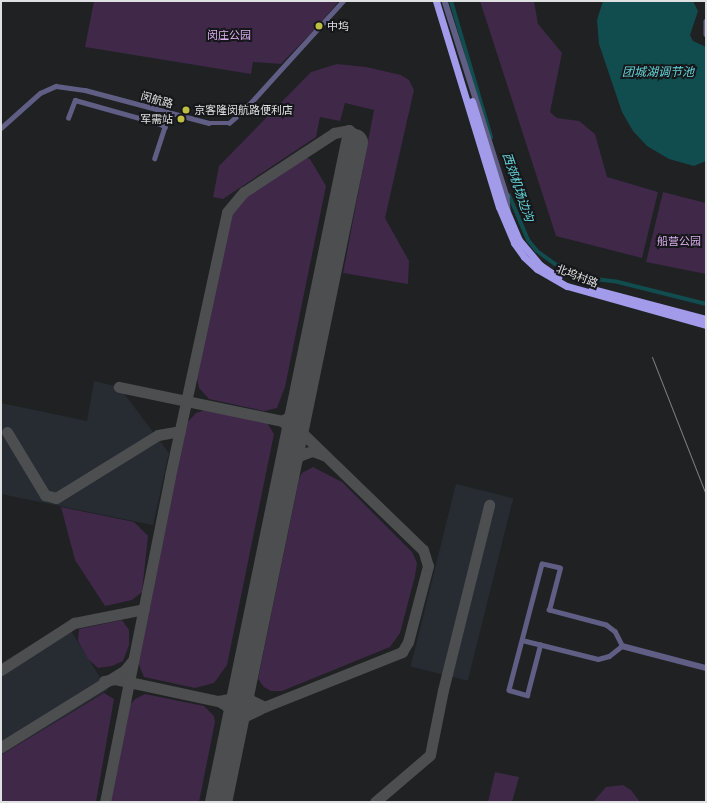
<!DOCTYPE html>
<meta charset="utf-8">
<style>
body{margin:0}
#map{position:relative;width:707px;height:803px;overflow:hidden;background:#1f2123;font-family:Montserrat,"Noto Sans SC",sans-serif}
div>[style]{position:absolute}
.built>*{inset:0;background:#272c33;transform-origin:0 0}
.green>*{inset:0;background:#3f2848}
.water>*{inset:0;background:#114d4e}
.canal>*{height:4px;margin:-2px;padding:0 2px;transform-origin:2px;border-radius:2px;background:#114d4e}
.taxiway>*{height:11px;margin:-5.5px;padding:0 5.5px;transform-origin:5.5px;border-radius:5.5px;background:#4c4e50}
.runway>*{height:27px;margin:-13.5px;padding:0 13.5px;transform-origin:13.5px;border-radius:13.5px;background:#4c4e50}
.minor>*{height:4.5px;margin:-2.25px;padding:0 2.25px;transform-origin:2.25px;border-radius:2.25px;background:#605e84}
.tertiary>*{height:5.5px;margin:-2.75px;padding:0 2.75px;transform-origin:2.75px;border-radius:2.75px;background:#605e84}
.primary>*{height:7px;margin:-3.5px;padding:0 3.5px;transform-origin:3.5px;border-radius:3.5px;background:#a19bea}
.rail>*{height:1px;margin:-0.5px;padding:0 0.5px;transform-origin:0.5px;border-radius:0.5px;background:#7a7c7d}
.dots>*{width:11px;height:11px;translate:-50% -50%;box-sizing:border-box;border:2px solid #16171a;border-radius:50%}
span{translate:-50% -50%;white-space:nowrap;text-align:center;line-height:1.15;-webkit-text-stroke:4px #16171a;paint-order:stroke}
.poi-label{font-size:11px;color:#dfe0e1}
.left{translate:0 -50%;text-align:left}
.right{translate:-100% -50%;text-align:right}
.park-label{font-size:11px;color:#ddaef0}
.street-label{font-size:11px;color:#dfe0e1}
.water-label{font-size:12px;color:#65d6da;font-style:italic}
.frame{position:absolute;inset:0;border:2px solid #dfe0e1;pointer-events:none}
</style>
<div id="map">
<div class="built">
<i style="clip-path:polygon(94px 381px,119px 387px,169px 453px,153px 525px,1px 494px,1px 403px,87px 421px)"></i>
<i style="left:456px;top:484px;width:59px;height:188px;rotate:14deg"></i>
<i style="clip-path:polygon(66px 623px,108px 690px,1px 755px,1px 663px)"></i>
</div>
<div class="green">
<i style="clip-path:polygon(94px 1px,339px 1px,315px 29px,281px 64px,253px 62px,251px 74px,85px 47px)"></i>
<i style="clip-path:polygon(480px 1px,534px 1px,538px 24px,562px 53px,550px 112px,557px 118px,579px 121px,595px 134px,607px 177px,658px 192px,642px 258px,556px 236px)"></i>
<i style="clip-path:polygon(337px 64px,366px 67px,401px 75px,409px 80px,414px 90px,385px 218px,409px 261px,408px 284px,343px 273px,374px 110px,345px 103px,340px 121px,320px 117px,316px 137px,223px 199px,213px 197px,219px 166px,311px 72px)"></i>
<i style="clip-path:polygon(305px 157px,310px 159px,326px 186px,285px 387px,277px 408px,264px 411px,209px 399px,199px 388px,196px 374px,228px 221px,245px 195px)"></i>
<i style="clip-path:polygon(663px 192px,706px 203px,706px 274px,646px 262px)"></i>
<i style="clip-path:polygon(208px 409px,266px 421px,274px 434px,227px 665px,214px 683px,195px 688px,144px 677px,137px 660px,186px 424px,196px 413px)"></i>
<i style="clip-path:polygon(313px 467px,342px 482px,412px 552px,417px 563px,415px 576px,400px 633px,390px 647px,282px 691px,271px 691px,264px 687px,258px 679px,299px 479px,302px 473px)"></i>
<i style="clip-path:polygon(61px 507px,134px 522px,148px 536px,142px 592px,132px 600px,105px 606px,75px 560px)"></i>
<i style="clip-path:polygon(122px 620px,129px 630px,129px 645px,123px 661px,112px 666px,98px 668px,88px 659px,78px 641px,79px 629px)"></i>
<i style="clip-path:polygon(104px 693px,114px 699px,96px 802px,1px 802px,1px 755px)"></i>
<i style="clip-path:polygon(145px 694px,204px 706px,214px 716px,215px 722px,199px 802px,110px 802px,129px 706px,135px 699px)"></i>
<i style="clip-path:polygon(495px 772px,519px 777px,512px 802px,488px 802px)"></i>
<i style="clip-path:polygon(623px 785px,631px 790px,640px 802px,593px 802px,606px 787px)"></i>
</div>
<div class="water">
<i style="clip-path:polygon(603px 1px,693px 1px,698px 11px,690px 35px,693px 41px,706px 47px,706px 161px,694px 166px,669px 159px,647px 146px,633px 131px,622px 112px,599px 44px,597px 20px)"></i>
</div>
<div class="canal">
<i style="left:451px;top:1px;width:142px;rotate:73.6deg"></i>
<i style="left:509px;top:195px;width:49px;rotate:67.1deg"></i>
<i style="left:528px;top:240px;width:14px;rotate:51deg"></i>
<i style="left:537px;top:251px;width:22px;rotate:36deg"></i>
<i style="left:555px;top:264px;width:43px;rotate:20.6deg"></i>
<i style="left:595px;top:279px;width:23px;rotate:7deg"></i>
<i style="left:618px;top:282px;width:91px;rotate:14deg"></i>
</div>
<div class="taxiway">
<i style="left:7px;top:432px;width:74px;rotate:58.9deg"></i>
<i style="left:45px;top:495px;width:11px;rotate:15deg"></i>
<i style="left:56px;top:498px;width:120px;rotate:-31.7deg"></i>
<i style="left:158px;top:435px;width:22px;rotate:-10deg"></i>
<i style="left:293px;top:440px;width:14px;rotate:-107deg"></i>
<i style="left:289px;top:427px;width:9px;rotate:-139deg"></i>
<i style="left:282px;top:421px;width:12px;rotate:-31deg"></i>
<i style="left:292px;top:415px;width:11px;rotate:-49deg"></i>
<i style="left:287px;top:469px;width:18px;rotate:-47deg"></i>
<i style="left:299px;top:456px;width:8px;rotate:-23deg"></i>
<i style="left:306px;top:453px;width:7px;rotate:-16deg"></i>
<i style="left:313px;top:451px;width:14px;rotate:21deg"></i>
<i style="left:1px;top:670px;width:87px;rotate:-32.8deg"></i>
<i style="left:74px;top:623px;width:71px;rotate:-11.3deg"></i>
<i style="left:104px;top:681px;width:11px;rotate:-10deg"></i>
<i style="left:115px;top:679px;width:134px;rotate:12.1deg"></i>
<i style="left:246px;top:707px;width:18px"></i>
<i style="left:264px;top:707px;width:149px;rotate:-21.7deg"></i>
<i style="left:402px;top:652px;width:12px;rotate:-59deg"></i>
<i style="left:408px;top:642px;width:79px;rotate:-75.3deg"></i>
<i style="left:428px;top:566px;width:17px;rotate:-107deg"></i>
<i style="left:423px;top:550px;width:182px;rotate:-135.9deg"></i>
<i style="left:292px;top:423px;width:177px;rotate:-168.2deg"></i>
<i style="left:234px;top:725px;width:10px;rotate:-96deg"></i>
<i style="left:233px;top:715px;width:9px;rotate:-122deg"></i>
<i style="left:228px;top:707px;width:11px;rotate:-146deg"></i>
<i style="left:219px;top:701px;width:14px;rotate:-12deg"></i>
<i style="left:233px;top:698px;width:18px;rotate:-56deg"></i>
<i style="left:243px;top:683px;width:18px;rotate:68deg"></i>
<i style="left:250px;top:700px;width:14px;rotate:25deg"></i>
<i style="left:232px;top:735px;width:19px;rotate:-62deg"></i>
<i style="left:241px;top:718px;width:21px;rotate:-25deg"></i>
<i style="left:1px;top:747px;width:146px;rotate:-31.8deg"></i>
<i style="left:125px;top:670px;width:13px;rotate:-51deg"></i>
<i style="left:105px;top:802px;width:332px;rotate:-78.7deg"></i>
<i style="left:170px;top:476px;width:270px;rotate:-77.8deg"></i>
<i style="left:227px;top:212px;width:26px;rotate:-50deg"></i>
<i style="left:244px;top:192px;width:108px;rotate:-33.2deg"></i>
<i style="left:334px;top:133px;width:15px;rotate:-11deg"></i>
<i style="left:349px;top:130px;width:8px;rotate:40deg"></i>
<i style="left:355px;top:135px;width:7px;rotate:98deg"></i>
<i style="left:375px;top:802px;width:72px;rotate:-40.5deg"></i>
<i style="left:430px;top:755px;width:66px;rotate:-78.7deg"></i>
<i style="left:443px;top:690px;width:191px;rotate:-76deg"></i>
</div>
<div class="runway">
<i style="left:218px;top:802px;width:674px;rotate:-78.36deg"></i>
</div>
<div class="minor">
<i style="left:706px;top:21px;width:13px;rotate:90deg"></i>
<i style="left:68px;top:118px;width:19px;rotate:-69deg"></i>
<i style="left:75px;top:100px;width:89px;rotate:15.6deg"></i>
<i style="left:161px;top:124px;width:5px;rotate:37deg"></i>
<i style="left:165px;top:127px;width:33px;rotate:108deg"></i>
<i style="left:1px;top:128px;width:52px;rotate:-41.9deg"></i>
<i style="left:40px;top:93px;width:17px;rotate:-24deg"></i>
<i style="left:56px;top:86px;width:29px;rotate:8deg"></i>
<i style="left:85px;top:90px;width:128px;rotate:14.9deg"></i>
<i style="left:209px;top:123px;width:20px"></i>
<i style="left:229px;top:123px;width:21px;rotate:-41deg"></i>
<i style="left:245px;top:109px;width:146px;rotate:-47.8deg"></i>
<i style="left:522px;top:640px;width:78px;rotate:14deg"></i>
<i style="left:598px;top:659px;width:11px;rotate:-15deg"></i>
<i style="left:609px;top:656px;width:16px;rotate:-38deg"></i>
<i style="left:622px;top:646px;width:16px;rotate:-117deg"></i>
<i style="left:615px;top:632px;width:11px;rotate:-142deg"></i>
<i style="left:606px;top:625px;width:59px;rotate:-165.3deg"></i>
<i style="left:549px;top:610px;width:43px;rotate:-75.3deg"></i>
<i style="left:560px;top:568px;width:18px;rotate:-167deg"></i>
<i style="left:542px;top:564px;width:130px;rotate:104.7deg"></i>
<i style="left:509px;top:690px;width:19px;rotate:16deg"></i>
<i style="left:527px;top:695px;width:52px;rotate:-75.4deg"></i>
</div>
<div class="tertiary">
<i style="left:445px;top:1px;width:205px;rotate:72.4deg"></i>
<i style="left:507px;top:196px;width:16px;rotate:86deg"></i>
<i style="left:622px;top:646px;width:87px;rotate:14.7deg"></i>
</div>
<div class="primary">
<i style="left:436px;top:1px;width:215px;rotate:73deg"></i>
<i style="left:499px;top:207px;width:39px;rotate:67deg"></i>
<i style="left:514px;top:243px;width:17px;rotate:54deg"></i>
<i style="left:524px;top:257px;width:18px;rotate:43deg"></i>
<i style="left:537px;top:269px;width:34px;rotate:30deg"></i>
<i style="left:567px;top:286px;width:144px;rotate:15.7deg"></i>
<i style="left:472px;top:101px;width:109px;rotate:72.9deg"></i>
<i style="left:504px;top:205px;width:38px;rotate:67deg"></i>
<i style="left:519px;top:240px;width:33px;rotate:50deg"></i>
<i style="left:540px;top:265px;width:22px;rotate:34deg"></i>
<i style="left:592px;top:289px;width:118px;rotate:14.7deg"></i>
</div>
<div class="rail">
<i style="left:652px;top:357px;width:148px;rotate:68.6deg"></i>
</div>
<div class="dots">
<i style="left:319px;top:26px;background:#bebe42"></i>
<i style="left:186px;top:110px;background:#bebe42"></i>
<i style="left:181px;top:119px;background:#bebe42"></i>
</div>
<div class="poi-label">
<span class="left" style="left:327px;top:26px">中坞</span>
<span class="left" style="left:194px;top:110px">京客隆闵航路便利店</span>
<span class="right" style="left:173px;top:119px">军需站</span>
</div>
<div class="park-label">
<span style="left:229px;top:35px">闵庄公园</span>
<span style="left:679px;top:241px">船营公园</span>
</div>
<div class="street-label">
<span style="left:157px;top:100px;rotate:15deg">闵航路</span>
<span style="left:577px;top:276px;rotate:21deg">北坞村路</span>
</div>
<div class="water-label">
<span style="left:658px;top:72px">团城湖调节池</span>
<span style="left:518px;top:187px;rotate:71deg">西郊机场边沟</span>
</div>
<div class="frame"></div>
</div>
